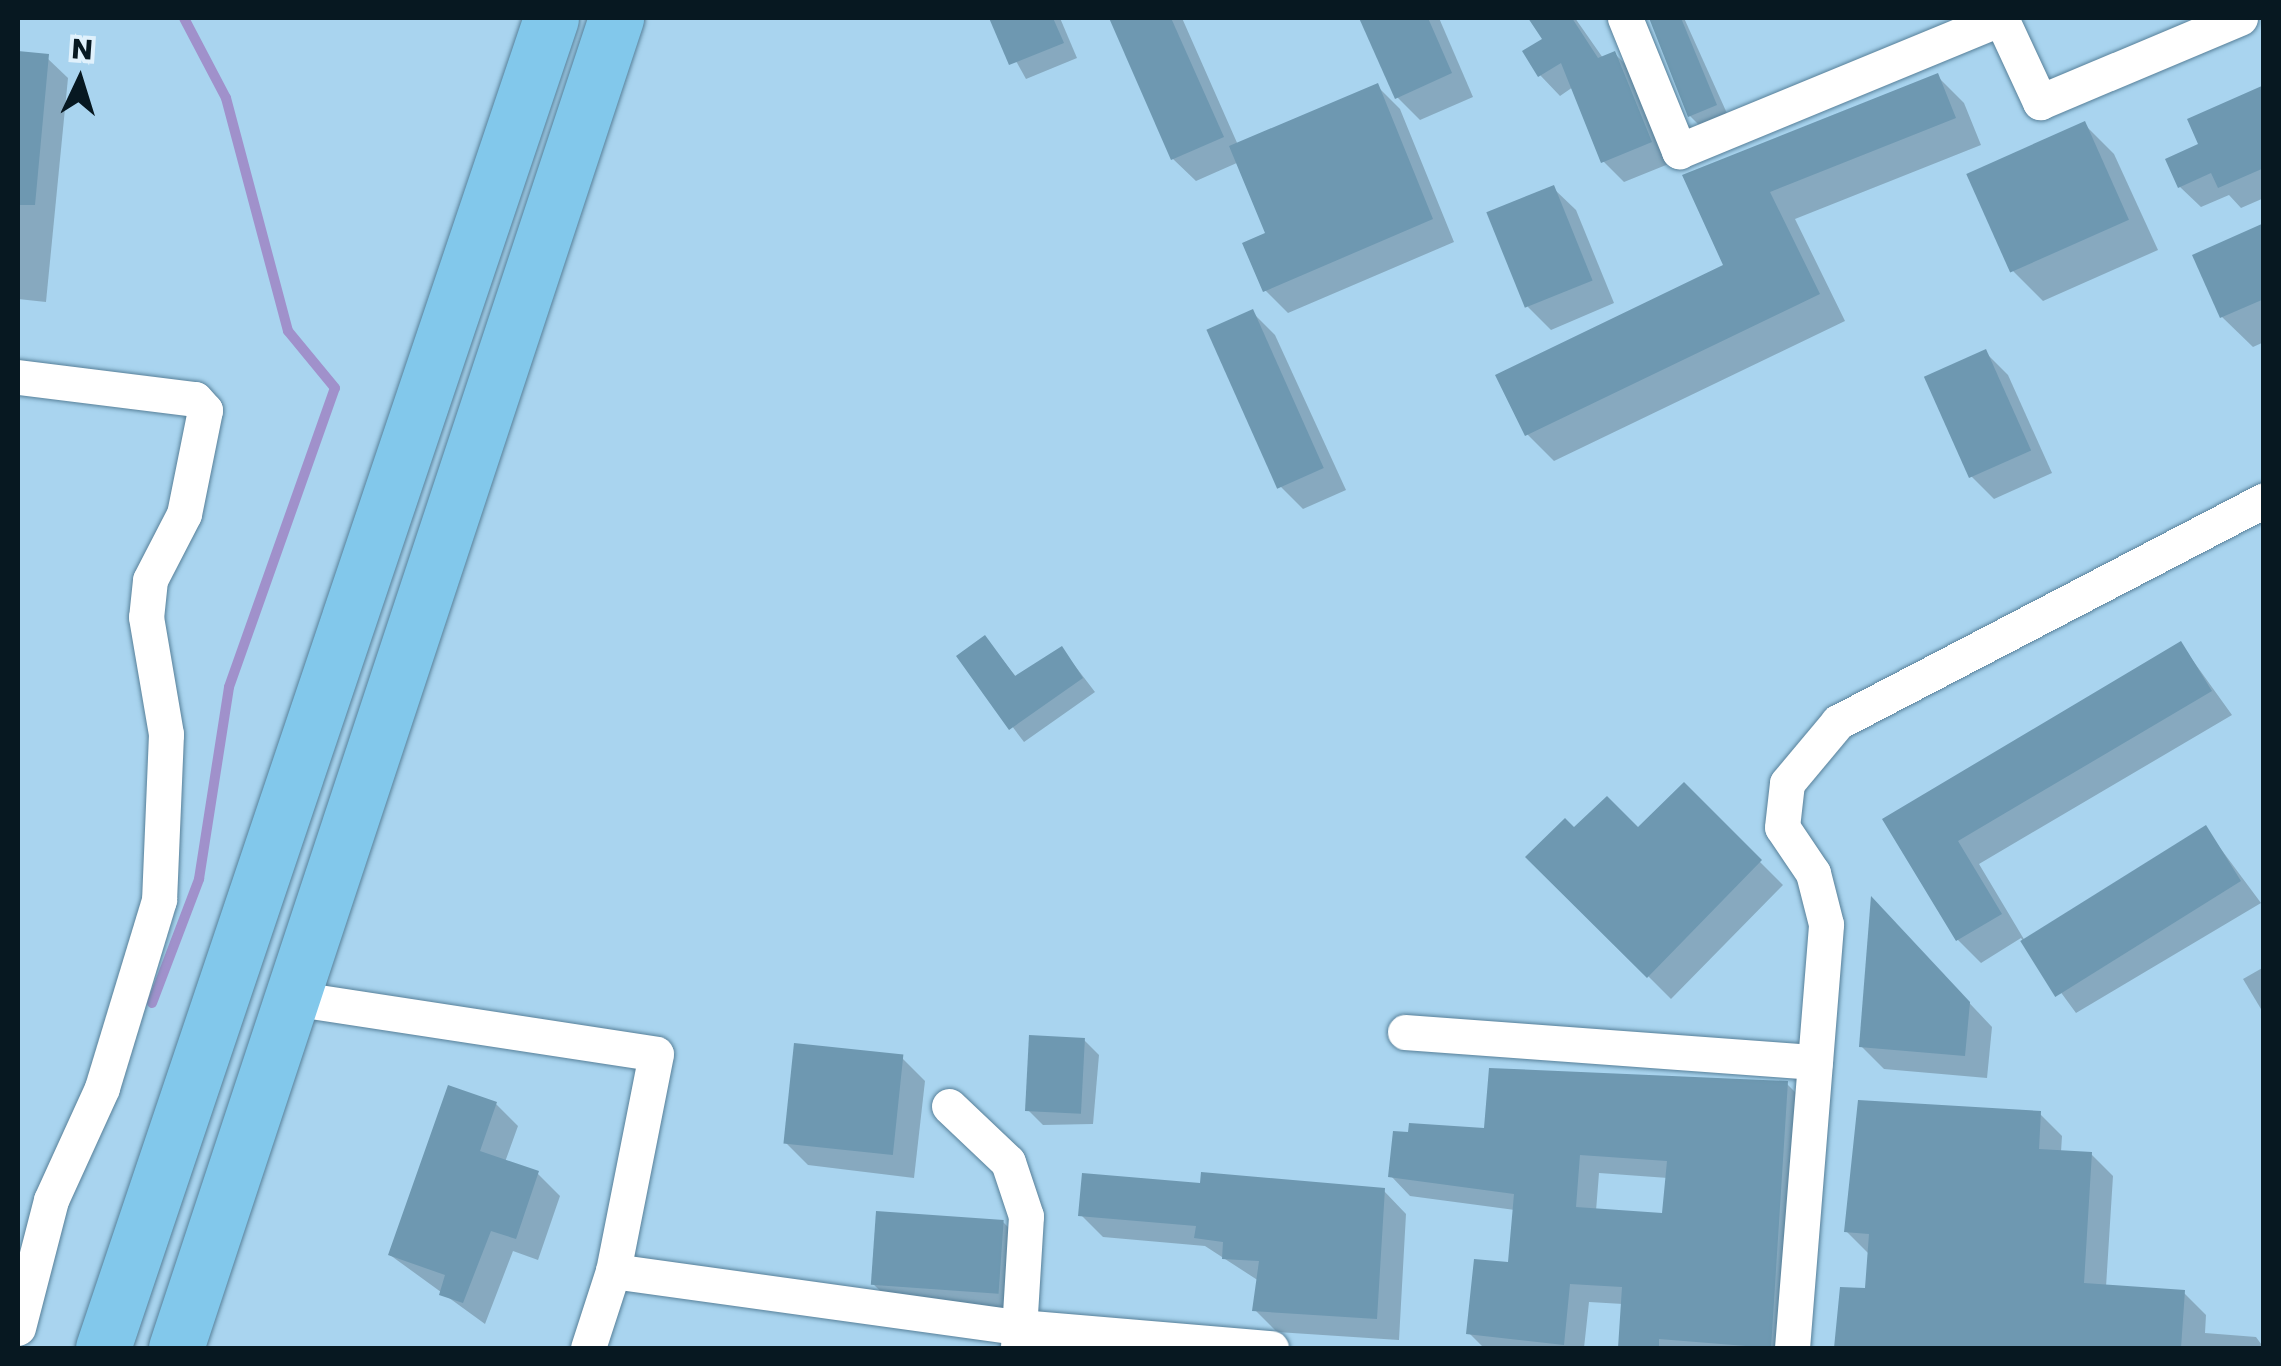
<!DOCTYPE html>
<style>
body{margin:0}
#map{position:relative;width:2281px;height:1366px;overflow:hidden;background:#a9d4ef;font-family:Poppins,sans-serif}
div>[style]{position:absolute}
.shadow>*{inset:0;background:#0003}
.stream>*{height:10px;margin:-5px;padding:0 5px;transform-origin:5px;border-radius:5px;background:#a091cb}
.building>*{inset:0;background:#6e98b1;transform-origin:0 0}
.roads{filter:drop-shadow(0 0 2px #578099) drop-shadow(0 0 2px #578099)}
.street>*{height:35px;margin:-17.5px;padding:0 17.5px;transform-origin:17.5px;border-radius:17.5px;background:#fff}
.primary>*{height:55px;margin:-27.5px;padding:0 27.5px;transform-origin:27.5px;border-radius:27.5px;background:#82c8eb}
span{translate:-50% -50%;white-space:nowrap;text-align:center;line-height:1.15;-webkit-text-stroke:9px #e0f1fc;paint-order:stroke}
.frame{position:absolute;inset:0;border:20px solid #071821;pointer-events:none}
.north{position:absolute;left:30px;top:30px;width:100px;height:100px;-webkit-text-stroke:8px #e0f1fc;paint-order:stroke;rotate:4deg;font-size:28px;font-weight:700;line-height:40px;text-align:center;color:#071821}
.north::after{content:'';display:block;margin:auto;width:35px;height:45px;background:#071821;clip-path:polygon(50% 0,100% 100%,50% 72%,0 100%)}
</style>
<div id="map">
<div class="shadow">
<i style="clip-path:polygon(992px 18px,1060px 18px,1077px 58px,1026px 79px)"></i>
<i style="clip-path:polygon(1112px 18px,1182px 18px,1238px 145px,1377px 86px,1400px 109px,1454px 242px,1288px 313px,1265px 290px,1269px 234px,1239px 162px,1196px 181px,1173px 159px)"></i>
<i style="clip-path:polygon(1362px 18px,1439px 18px,1473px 97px,1420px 120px,1397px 97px)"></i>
<i style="clip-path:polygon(1575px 18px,1603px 58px,1615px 54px,1635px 74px,1671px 163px,1624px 182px,1603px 161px,1573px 87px,1560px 96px,1540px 75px,1545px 40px,1533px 20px)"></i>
<i style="clip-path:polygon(1650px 18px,1684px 18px,1730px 120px,1705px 131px,1690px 116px)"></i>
<i style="clip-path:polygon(18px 54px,46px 57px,68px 78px,46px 302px,18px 299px)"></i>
<i style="clip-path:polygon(1937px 76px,1964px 103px,1981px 145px,1795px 219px,1845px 321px,1554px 461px,1527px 434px,1726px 266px,1686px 176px)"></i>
<i style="clip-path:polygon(2264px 88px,2264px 198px,2241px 208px,2229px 195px,2201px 207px,2180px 187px,2202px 145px)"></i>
<i style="clip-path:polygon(2084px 124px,2114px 154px,2158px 250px,2043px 301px,2013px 271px)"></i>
<i style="clip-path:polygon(1553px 188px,1576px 210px,1614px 303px,1551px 330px,1528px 307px)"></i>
<i style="clip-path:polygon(2264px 226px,2264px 342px,2253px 347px,2222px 317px)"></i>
<i style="clip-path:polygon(1252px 312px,1275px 335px,1346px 490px,1303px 509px,1280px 486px)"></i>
<i style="clip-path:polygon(1985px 352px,2008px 375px,2052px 473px,1994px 499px,1971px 476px)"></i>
<i style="clip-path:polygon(985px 638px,1017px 678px,1062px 649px,1095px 692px,1024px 742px,959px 656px)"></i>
<i style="clip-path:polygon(2181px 644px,2232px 715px,1979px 864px,2025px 941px,2206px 829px,2261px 903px,2076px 1013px,2021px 938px,1981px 963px,1958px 940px,1885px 820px)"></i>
<i style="clip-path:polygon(1684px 786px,1783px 885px,1671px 999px,1529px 857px,1574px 831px,1638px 831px)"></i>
<i style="clip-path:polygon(1893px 922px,1992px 1027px,1987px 1078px,1884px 1069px,1861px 1046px)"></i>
<i style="clip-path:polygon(2264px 967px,2264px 1014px,2243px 979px)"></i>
<i style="clip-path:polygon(1084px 1040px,1099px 1055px,1093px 1124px,1043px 1125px,1028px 1110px)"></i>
<i style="clip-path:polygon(902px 1058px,925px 1081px,914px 1178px,808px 1165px,785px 1142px)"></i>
<i style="clip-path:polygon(evenodd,1787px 1084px,1806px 1103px,1791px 1348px,1621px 1348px,1623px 1304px,1589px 1302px,1584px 1348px,1484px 1348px,1469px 1333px,1510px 1265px,1515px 1210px,1410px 1196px,1391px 1176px,1487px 1131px,1787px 1084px,1599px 1173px,1668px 1178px,1664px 1216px,1596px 1211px,1599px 1173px)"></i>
<i style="clip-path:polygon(496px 1104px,518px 1126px,505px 1162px,537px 1173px,560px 1196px,538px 1260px,513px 1251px,485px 1324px,390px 1255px)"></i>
<i style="clip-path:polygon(2040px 1114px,2062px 1136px,2061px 1152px,2091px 1154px,2113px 1176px,2106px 1287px,2184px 1293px,2206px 1315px,2205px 1333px,2256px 1337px,2264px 1348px,1838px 1348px,1842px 1289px,1867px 1291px,1868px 1253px,1846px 1231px)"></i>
<i style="clip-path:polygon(1384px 1191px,1406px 1214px,1399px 1340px,1277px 1332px,1255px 1310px,1259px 1281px,1205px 1246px,1103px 1237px,1081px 1215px)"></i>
<i style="clip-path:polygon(1003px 1222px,1034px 1253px,1029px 1332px,904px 1314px,873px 1284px)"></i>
</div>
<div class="stream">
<i style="left:152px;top:1003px;width:133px;rotate:-69.2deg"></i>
<i style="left:199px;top:879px;width:194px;rotate:-81.1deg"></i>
<i style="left:229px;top:687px;width:317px;rotate:-70.5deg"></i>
<i style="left:335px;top:388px;width:74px;rotate:-129.5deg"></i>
<i style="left:288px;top:331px;width:241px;rotate:-104.9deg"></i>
<i style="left:226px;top:98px;width:90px;rotate:-117.7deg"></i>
</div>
<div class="building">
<i style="clip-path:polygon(989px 18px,1053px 18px,1064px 43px,1009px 65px)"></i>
<i style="clip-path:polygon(1109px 18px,1171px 18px,1224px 137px,1171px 160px)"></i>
<i style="clip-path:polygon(1359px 18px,1428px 18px,1452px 73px,1395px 99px)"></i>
<i style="clip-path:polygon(1528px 18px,1572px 18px,1598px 58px,1615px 51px,1652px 142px,1601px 163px,1561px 63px,1538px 77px,1522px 51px,1542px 39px)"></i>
<i style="clip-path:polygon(1649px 18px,1681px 18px,1717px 105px,1688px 117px)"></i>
<i style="clip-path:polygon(18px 51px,49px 54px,35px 205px,18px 205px)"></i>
<i style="clip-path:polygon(1938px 73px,1956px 118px,1770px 192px,1820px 294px,1525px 436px,1495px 375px,1723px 265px,1682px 175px)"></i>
<i style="clip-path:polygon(1378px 83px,1433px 219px,1263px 292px,1242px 243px,1265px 233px,1229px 146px)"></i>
<i style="clip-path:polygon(2264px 85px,2264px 168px,2218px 188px,2211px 173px,2178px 188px,2165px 159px,2198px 144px,2187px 119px)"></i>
<i style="left:2085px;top:121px;width:108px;height:130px;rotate:66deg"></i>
<i style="left:1554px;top:185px;width:103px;height:73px;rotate:68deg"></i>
<i style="clip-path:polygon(2264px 223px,2264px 299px,2220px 318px,2192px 255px)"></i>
<i style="left:1253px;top:309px;width:174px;height:51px;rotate:66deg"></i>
<i style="left:1986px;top:349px;width:111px;height:68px;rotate:66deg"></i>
<i style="clip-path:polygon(985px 635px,1015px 676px,1062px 646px,1083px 678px,1009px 730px,956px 656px)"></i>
<i style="clip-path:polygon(2181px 641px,2212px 691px,1958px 841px,2002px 914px,1956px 941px,1882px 819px)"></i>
<i style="clip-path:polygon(1684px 782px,1762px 860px,1647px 978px,1525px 857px,1565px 818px,1574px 827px,1607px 796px,1638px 827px)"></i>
<i style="left:2206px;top:825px;width:66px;height:219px;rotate:58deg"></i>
<i style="clip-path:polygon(1871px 896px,1970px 1002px,1965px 1056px,1859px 1047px)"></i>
<i style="left:1029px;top:1035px;width:56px;height:76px;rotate:3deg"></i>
<i style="left:794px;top:1043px;width:110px;height:101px;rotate:6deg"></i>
<i style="clip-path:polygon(evenodd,1489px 1068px,1788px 1081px,1771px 1348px,1659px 1339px,1659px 1348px,1618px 1348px,1622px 1287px,1570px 1284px,1564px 1345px,1466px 1334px,1474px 1259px,1508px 1262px,1514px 1194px,1388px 1177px,1393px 1131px,1408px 1132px,1409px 1123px,1484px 1128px,1489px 1068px,1580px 1155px,1667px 1161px,1662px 1213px,1576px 1207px,1580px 1155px)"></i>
<i style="clip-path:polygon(448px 1085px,497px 1102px,480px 1151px,539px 1171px,516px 1239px,491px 1231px,463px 1303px,439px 1295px,445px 1275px,388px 1255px)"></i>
<i style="clip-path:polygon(1858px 1100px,2041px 1111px,2039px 1149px,2092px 1152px,2084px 1283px,2185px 1290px,2181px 1348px,1834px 1348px,1840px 1287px,1865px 1288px,1869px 1234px,1844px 1232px)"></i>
<i style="clip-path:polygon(1201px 1172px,1385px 1188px,1377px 1319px,1252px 1311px,1259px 1261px,1222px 1259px,1223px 1242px,1194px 1238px,1196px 1226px,1078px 1216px,1082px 1173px,1200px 1183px)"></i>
<i style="left:876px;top:1211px;width:128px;height:74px;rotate:4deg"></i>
</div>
<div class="roads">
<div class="street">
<i style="left:1625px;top:18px;width:144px;rotate:67.9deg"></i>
<i style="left:1679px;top:151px;width:348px;rotate:-22.4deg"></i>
<i style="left:2001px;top:18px;width:93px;rotate:65.1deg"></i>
<i style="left:2040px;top:102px;width:217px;rotate:-22.8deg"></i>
<i style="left:18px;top:377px;width:178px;rotate:7.1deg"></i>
<i style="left:195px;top:399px;width:15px;rotate:48deg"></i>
<i style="left:205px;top:410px;width:106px;rotate:101.4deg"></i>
<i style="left:184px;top:514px;width:74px;rotate:117.3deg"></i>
<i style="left:150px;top:580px;width:37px;rotate:96deg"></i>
<i style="left:146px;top:617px;width:119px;rotate:80.3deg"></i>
<i style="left:166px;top:734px;width:166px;rotate:92.4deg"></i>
<i style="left:159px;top:900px;width:196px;rotate:106.9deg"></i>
<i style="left:102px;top:1088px;width:123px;rotate:114.5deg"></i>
<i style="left:51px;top:1200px;width:132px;rotate:104.5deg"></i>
<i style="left:292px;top:998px;width:368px;rotate:8.7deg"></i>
<i style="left:656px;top:1054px;width:221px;rotate:101.2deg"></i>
<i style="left:613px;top:1271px;width:81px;rotate:108deg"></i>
<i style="left:1405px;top:1032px;width:411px;rotate:4.2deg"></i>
<i style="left:949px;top:1106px;width:81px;rotate:43.5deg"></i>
<i style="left:1008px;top:1162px;width:57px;rotate:71.6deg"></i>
<i style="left:1026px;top:1216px;width:131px;rotate:93.5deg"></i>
<i style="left:613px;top:1271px;width:410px;rotate:7.9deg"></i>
<i style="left:1019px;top:1327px;width:253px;rotate:4.8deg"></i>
<i style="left:1792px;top:1348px;width:425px;rotate:-85.4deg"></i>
<i style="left:1826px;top:924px;width:53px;rotate:-104.3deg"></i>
<i style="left:1813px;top:873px;width:55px;rotate:-124deg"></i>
<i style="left:1782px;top:827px;width:44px;rotate:-83.5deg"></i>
<i style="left:1787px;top:783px;width:80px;rotate:-50.1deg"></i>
<i style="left:1838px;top:722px;width:480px;rotate:-27.5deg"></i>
</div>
<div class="primary">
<i style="left:103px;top:1348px;width:1403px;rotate:-71.38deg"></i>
<i style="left:176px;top:1348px;width:1401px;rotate:-71.69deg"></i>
</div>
</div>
<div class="frame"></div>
<div class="north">N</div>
</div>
